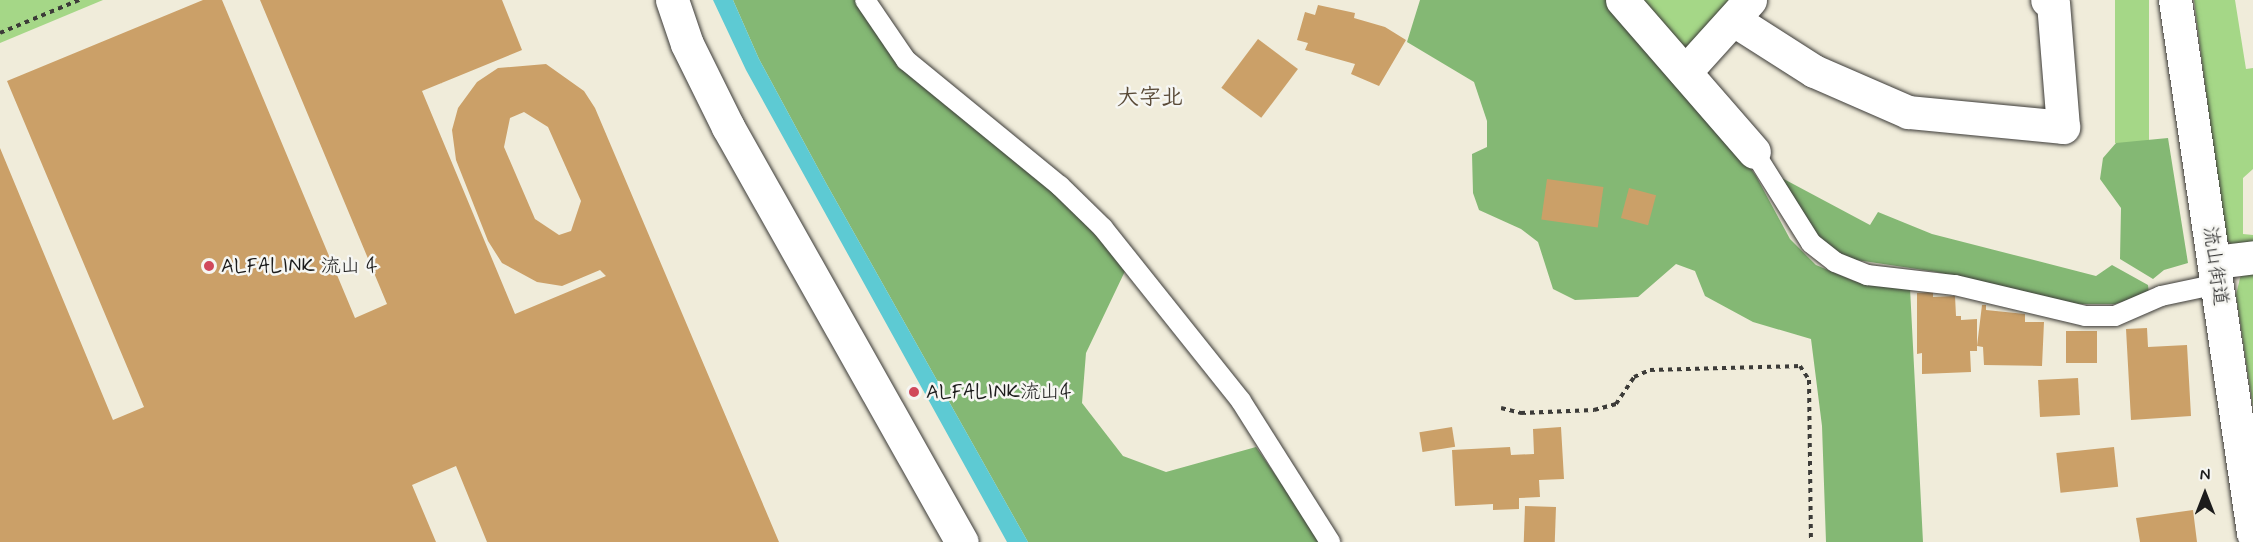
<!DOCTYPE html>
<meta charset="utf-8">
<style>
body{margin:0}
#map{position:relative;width:2253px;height:542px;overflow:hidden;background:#f0ecda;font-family:Mynerve,"Klee One",sans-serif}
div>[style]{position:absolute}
.green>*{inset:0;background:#a5d787;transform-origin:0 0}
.forest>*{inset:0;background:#84b874}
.water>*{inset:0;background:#5dcad3}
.building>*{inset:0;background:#cba068;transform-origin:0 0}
.path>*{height:4px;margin-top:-2px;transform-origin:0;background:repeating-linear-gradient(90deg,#3c3b38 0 4.5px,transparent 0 9px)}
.roads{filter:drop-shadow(0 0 2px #3c3b38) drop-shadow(0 0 2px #3c3b38)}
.service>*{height:20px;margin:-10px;padding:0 10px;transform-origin:10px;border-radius:10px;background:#fff}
.minor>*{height:33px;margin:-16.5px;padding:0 16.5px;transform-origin:16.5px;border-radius:16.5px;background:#fff}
.tertiary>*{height:33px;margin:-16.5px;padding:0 16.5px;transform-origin:16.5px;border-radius:16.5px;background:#fff}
.dots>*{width:16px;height:16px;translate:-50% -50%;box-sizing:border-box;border:3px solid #f6f6f2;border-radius:50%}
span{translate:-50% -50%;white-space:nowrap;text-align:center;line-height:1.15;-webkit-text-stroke:5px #f6f6f2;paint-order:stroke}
.poi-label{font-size:20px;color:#1c1c1c}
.left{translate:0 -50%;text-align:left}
.street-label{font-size:20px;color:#1c1c1c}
.quarter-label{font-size:22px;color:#594a37;font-weight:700}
.north{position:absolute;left:2175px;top:464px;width:60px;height:60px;-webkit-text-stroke:4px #f6f6f2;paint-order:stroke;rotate:0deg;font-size:16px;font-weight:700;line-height:24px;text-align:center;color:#1c1c1c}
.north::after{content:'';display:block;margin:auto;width:21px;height:27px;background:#1c1c1c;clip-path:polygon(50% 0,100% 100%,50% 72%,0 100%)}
</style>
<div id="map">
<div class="green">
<i style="clip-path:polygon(0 0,103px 0,0 43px)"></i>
<i style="clip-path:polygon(1640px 0,1732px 0,1699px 47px,1683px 48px)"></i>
<i style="left:2115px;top:0;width:34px;height:143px"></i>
<i style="clip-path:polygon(2194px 0,2235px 0,2246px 69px,2253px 68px,2253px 169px,2243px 178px,2243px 234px,2253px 235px,2253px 246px,2232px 245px,2225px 237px)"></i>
<i style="clip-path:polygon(2253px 269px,2253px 407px,2236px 295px,2241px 274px)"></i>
</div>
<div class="forest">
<i style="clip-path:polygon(733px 0,856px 0,918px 82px,1066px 203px,1126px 269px,1086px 353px,1082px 403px,1123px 456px,1166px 472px,1256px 447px,1322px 542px,1028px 542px,826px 183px,759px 59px)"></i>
<i style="clip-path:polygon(1420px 0,1607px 0,1727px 135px,1756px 176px,1790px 239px,1816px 265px,1854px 281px,1910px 288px,1923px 542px,1826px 542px,1822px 426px,1811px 339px,1753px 322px,1705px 296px,1695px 271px,1676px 264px,1638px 297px,1575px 300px,1553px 289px,1538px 242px,1521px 229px,1479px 210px,1473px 193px,1472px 154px,1487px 147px,1487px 121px,1474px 82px,1407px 42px)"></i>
<i style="clip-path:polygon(2168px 138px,2188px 263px,2164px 270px,2153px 279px,2120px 259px,2121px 208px,2100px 179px,2103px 158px,2116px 143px)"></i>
<i style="clip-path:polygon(1780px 177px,1870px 225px,1878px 212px,1932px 234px,2096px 276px,2112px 265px,2148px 285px,2149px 294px,2115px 304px,2051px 304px,1937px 272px,1843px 258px,1821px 242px)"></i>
</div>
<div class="water">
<i style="clip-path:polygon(713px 0,733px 0,759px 59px,826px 183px,1028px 542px,1007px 542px,746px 70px)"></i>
</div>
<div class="building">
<i style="clip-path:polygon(evenodd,203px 0,222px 0,355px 318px,387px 304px,260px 0,502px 0,522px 50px,422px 91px,515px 314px,606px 276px,600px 270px,562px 286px,537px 282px,502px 263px,488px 241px,456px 160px,452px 130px,458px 108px,477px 82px,498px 68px,546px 64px,584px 91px,595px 108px,779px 542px,487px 542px,456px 466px,412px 485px,436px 542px,0 542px,0 148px,113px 420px,144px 407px,7px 81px,203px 0,524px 112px,548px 127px,581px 201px,571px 231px,559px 235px,535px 219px,504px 147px,510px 118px,524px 112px)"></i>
<i style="clip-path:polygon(1318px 5px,1355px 13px,1354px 18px,1385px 27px,1406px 40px,1379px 86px,1351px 74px,1355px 64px,1305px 50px,1308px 43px,1297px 40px,1305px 12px,1315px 15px)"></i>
<i style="left:1258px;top:39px;width:50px;height:61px;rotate:37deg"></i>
<i style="left:1547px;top:179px;width:57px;height:41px;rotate:8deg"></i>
<i style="left:1629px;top:188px;width:28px;height:31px;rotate:15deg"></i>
<i style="clip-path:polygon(1933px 292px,1933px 297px,1955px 296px,1956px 316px,1961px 316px,1961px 320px,1977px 319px,1977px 351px,1970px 351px,1971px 372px,1922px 374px,1922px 353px,1917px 354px,1917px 293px)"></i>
<i style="clip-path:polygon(1982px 305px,1986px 305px,1986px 310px,2025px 314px,2025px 322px,2044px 322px,2042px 366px,1984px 365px,1983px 347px,1977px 346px)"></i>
<i style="clip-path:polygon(2147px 328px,2148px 347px,2187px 345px,2191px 416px,2131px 420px,2126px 329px)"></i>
<i style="left:2066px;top:331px;width:31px;height:32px"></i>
<i style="left:2078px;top:378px;width:37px;height:40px;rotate:87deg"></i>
<i style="left:1452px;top:427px;width:20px;height:33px;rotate:81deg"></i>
<i style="clip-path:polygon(1561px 427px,1564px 479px,1539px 480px,1540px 497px,1519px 498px,1519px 509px,1493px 510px,1493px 504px,1455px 506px,1452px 450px,1510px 447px,1511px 455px,1534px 454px,1533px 429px)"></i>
<i style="left:2114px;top:447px;width:40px;height:58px;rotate:84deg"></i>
<i style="left:1525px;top:506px;width:31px;height:36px;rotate:2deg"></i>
<i style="clip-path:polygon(2193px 510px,2197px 542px,2140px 542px,2136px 518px)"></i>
</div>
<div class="path">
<i style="left:0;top:33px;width:86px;rotate:-22.7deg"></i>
<i style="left:1501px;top:408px;width:21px;rotate:14deg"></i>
<i style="left:1521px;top:413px;width:73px;rotate:-2.4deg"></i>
<i style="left:1594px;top:410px;width:23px;rotate:-15deg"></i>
<i style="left:1616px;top:404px;width:32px;rotate:-56deg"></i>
<i style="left:1634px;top:377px;width:17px;rotate:-24deg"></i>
<i style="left:1650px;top:370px;width:150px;rotate:-1.5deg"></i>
<i style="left:1800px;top:366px;width:17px;rotate:57deg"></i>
<i style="left:1809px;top:380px;width:162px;rotate:89.3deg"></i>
</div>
<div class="roads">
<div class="service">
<i style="left:865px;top:0;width:73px;rotate:55.7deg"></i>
<i style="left:906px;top:60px;width:199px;rotate:39.3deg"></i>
<i style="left:1060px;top:186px;width:60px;rotate:44.3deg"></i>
<i style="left:1103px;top:228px;width:221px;rotate:51.4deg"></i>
<i style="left:1241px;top:401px;width:167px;rotate:57.7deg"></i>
<i style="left:1754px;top:152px;width:107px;rotate:57.9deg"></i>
<i style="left:1811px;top:243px;width:31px;rotate:38deg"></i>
<i style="left:1835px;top:262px;width:35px;rotate:22deg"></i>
<i style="left:1867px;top:275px;width:89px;rotate:6.5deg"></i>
<i style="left:1955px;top:285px;width:134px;rotate:13.4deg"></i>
<i style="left:2085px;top:316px;width:30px"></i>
<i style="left:2115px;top:316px;width:50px;rotate:-23.5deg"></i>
<i style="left:2161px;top:296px;width:58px;rotate:-11.9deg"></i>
</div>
<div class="minor">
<i style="left:1622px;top:0;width:201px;rotate:49deg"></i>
<i style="left:1734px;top:20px;width:95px;rotate:32.5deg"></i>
<i style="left:1814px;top:71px;width:103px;rotate:23.6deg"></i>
<i style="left:1908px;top:112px;width:156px;rotate:5.5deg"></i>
<i style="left:2063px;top:127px;width:123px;rotate:-94.6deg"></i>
<i style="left:2053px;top:4px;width:7px;rotate:-146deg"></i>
<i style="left:1685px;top:72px;width:97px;rotate:-47.9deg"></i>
<i style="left:2215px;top:262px;width:38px;rotate:-7deg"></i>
</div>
<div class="tertiary">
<i style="left:672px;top:0;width:46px;rotate:71.2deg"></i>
<i style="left:687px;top:44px;width:93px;rotate:63.7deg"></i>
<i style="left:728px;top:127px;width:476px;rotate:60.6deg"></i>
<i style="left:2175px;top:0;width:539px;rotate:81.67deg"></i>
</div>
</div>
<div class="dots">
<i style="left:209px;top:266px;background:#d1495b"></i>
<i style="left:914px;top:392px;background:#d1495b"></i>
</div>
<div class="poi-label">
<span class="left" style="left:221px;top:266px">ALFALINK 流山 4</span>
<span class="left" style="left:926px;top:392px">ALFALINK流山4</span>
</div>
<div class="street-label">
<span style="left:2215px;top:266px;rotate:82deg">流山街道</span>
</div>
<div class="quarter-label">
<span style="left:1150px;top:99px">大字北</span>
</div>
<div class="north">N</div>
</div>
